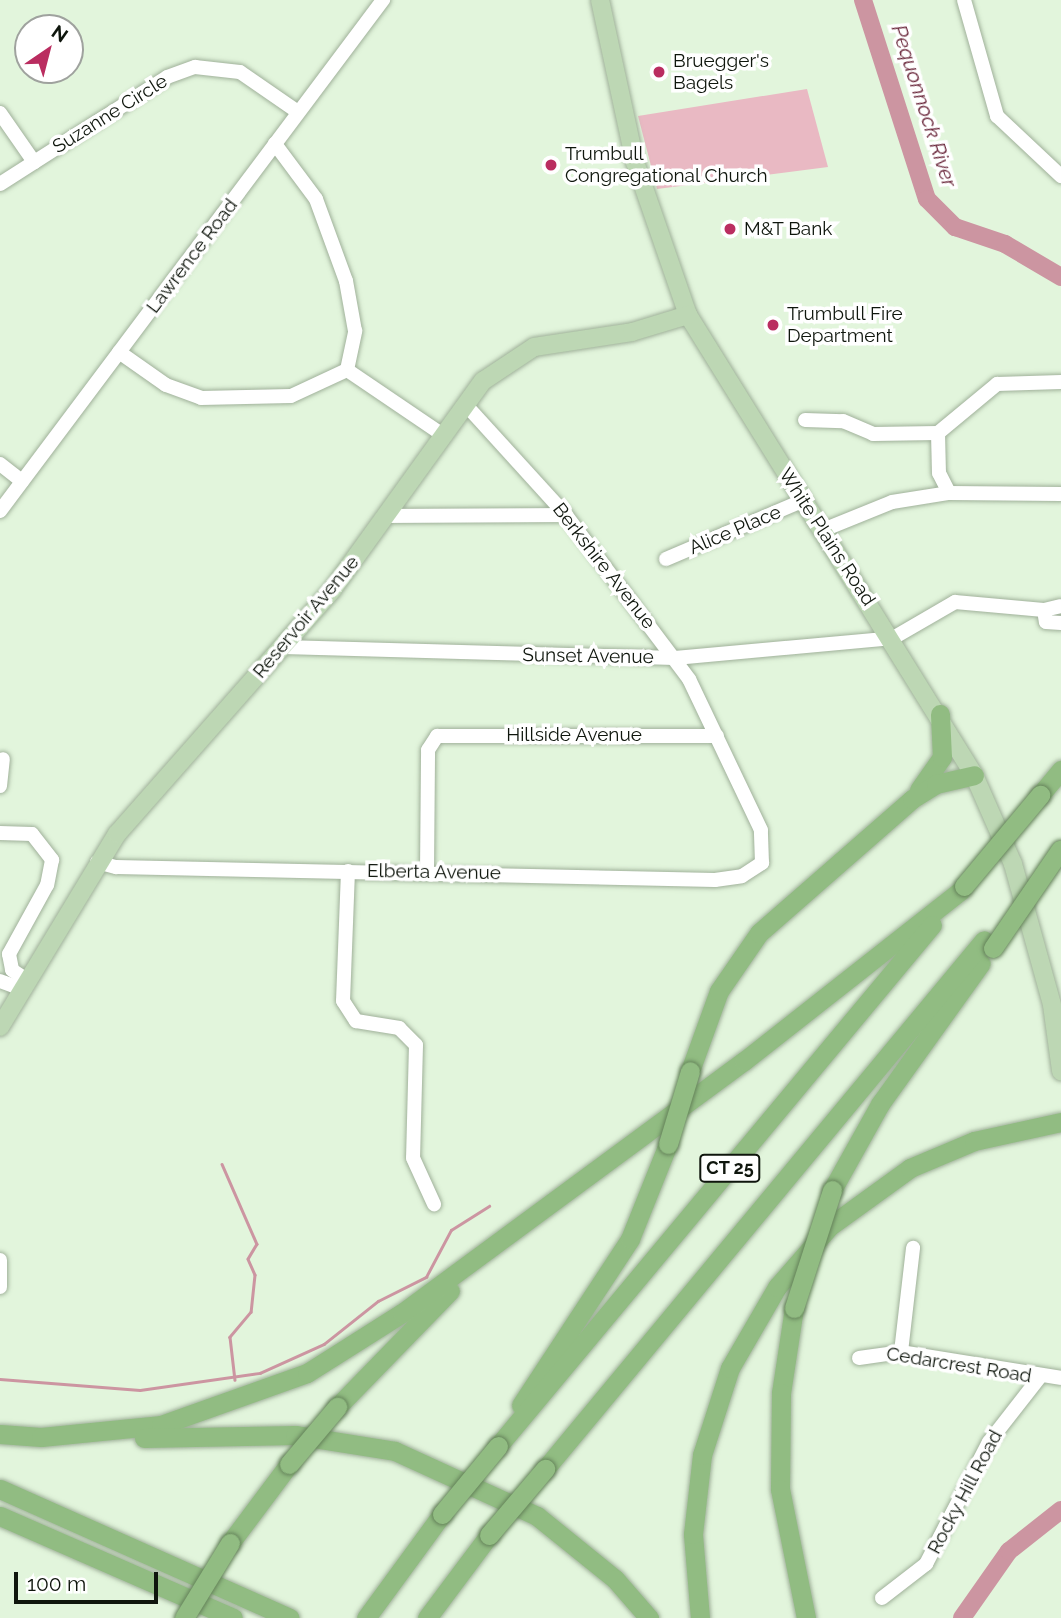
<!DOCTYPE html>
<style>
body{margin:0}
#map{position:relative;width:1061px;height:1618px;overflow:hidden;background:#e2f5dc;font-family:Raleway,sans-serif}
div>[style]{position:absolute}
.green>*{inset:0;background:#e9b9c3}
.stream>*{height:2.5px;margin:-1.25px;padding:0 1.25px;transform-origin:1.25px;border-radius:1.25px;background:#cc95a1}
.river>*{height:18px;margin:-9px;padding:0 9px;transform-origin:9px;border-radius:9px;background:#cc95a1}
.roads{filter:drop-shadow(0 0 2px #a0b19a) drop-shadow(0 0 2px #a0b19a)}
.minor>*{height:14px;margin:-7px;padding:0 7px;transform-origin:7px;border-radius:7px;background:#fff}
.major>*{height:18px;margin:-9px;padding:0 9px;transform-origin:9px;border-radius:9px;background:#bdd7b4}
.highway>*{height:19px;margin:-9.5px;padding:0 9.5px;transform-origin:9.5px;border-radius:9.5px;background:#91bc82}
.bridges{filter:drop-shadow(0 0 2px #648259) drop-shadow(0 0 2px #648259)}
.highway-bridge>*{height:19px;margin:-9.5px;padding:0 9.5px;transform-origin:9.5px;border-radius:9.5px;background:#91bc82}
.dots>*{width:19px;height:19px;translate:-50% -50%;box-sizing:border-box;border:4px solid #fff;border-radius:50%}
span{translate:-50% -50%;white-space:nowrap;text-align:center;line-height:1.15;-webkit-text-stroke:7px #fff;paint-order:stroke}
.shield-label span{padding:2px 5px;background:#fff;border:2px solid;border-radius:5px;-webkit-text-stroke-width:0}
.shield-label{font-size:18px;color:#0f160d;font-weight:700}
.poi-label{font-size:19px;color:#0f160d}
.left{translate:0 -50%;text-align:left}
.street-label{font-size:19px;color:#0f160d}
.water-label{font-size:21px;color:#6a273b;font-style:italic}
.north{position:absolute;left:14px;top:14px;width:70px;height:70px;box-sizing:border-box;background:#fff;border:2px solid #9fa29e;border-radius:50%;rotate:35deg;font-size:19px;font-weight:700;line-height:28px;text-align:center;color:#0f160d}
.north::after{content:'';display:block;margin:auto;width:24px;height:32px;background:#ba2d60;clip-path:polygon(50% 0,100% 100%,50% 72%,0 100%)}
.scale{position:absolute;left:14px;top:1572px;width:144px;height:32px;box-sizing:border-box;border:4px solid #0f160d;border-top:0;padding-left:9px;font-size:21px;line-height:24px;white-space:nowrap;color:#0f160d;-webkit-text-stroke:5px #fff;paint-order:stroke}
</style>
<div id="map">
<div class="green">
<i style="clip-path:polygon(807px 89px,828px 167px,657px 189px,638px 116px)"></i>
</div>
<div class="stream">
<i style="left:222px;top:1164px;width:87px;rotate:66.4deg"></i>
<i style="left:257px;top:1244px;width:17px;rotate:121deg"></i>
<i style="left:248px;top:1259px;width:17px;rotate:66deg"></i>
<i style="left:255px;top:1275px;width:37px;rotate:96deg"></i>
<i style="left:251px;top:1312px;width:33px;rotate:130deg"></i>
<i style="left:230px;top:1337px;width:43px;rotate:83.4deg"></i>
<i style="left:0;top:1379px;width:140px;rotate:4.5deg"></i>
<i style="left:140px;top:1390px;width:121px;rotate:-8.1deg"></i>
<i style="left:260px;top:1373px;width:70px;rotate:-24.4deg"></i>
<i style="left:324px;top:1344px;width:69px;rotate:-38.5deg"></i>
<i style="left:378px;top:1301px;width:54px;rotate:-26.6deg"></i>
<i style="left:426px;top:1277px;width:53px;rotate:-62deg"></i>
<i style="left:451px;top:1230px;width:45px;rotate:-32.3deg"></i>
</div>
<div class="river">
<i style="left:863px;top:0;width:209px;rotate:72.2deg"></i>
<i style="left:927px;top:199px;width:40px;rotate:45deg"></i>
<i style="left:955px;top:227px;width:53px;rotate:18.8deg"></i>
<i style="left:1005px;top:244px;width:65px;rotate:30.5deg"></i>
<i style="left:962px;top:1618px;width:82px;rotate:-55deg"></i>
<i style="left:1009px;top:1551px;width:66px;rotate:-38.3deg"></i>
</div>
<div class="roads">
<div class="minor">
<i style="left:964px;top:0;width:121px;rotate:74.1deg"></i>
<i style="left:997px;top:116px;width:88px;rotate:43.2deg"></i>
<i style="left:0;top:113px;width:60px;rotate:55.2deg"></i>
<i style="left:0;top:184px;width:198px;rotate:-32.6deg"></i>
<i style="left:167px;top:77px;width:30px;rotate:-20deg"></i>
<i style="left:195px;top:67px;width:45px;rotate:6.3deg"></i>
<i style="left:240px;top:72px;width:70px;rotate:34.6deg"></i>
<i style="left:119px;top:352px;width:57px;rotate:35.1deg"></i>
<i style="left:166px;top:385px;width:37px;rotate:20deg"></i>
<i style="left:201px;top:398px;width:90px;rotate:-1.3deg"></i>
<i style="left:291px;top:396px;width:62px;rotate:-24.9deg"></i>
<i style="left:347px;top:370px;width:40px;rotate:-78deg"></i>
<i style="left:355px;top:331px;width:51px;rotate:-100.2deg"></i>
<i style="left:346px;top:281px;width:87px;rotate:-110.1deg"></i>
<i style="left:316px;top:199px;width:69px;rotate:-126.7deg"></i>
<i style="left:347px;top:370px;width:116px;rotate:34.1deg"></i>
<i style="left:805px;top:420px;width:38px;rotate:2deg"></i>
<i style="left:843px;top:421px;width:33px;rotate:23deg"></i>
<i style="left:873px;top:434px;width:65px;rotate:-0.9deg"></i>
<i style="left:938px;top:433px;width:40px;rotate:88.6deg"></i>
<i style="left:939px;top:473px;width:22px;rotate:63deg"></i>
<i style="left:938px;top:433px;width:77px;rotate:-39.7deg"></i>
<i style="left:997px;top:384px;width:64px;rotate:-1.8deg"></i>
<i style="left:0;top:464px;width:28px;rotate:38deg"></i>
<i style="left:0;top:511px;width:639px;rotate:-53.15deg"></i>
<i style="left:387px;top:516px;width:179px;rotate:-0.3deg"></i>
<i style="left:823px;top:530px;width:74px;rotate:-22.1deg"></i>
<i style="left:892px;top:502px;width:58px;rotate:-9deg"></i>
<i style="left:949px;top:493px;width:112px;rotate:0.5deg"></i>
<i style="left:666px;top:559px;width:150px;rotate:-23.1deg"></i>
<i style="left:1044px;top:610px;width:12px;rotate:81deg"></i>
<i style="left:1046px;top:622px;width:15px;rotate:4deg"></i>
<i style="left:1044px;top:610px;width:17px;rotate:-13deg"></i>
<i style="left:283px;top:647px;width:392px;rotate:1.6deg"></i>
<i style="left:675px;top:658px;width:219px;rotate:-5.2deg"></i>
<i style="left:893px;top:638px;width:72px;rotate:-30.1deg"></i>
<i style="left:955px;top:602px;width:89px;rotate:5.1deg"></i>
<i style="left:0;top:786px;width:27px;rotate:-84deg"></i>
<i style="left:0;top:833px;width:32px;rotate:2deg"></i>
<i style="left:32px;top:834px;width:33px;rotate:52deg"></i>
<i style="left:52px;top:860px;width:25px;rotate:101deg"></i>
<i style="left:47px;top:885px;width:79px;rotate:118.8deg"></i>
<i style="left:9px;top:954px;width:16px;rotate:79deg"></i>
<i style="left:12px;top:970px;width:18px;rotate:34deg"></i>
<i style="left:97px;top:862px;width:20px;rotate:15deg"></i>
<i style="left:116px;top:867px;width:599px;rotate:1.24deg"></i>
<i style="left:715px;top:880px;width:27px;rotate:-8deg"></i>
<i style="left:742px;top:876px;width:24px;rotate:-33deg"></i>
<i style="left:762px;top:863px;width:33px;rotate:-92deg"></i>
<i style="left:761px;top:830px;width:167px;rotate:-115.5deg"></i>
<i style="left:689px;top:679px;width:205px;rotate:-126.9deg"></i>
<i style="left:566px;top:515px;width:150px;rotate:-132.3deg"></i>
<i style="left:348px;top:871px;width:130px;rotate:92.2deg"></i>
<i style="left:343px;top:1001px;width:24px;rotate:57deg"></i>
<i style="left:356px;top:1021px;width:44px;rotate:9.2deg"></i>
<i style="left:399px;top:1028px;width:24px;rotate:45deg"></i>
<i style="left:416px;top:1045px;width:113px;rotate:91.5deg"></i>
<i style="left:413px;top:1158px;width:51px;rotate:65.5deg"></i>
<i style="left:427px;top:872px;width:122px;rotate:-89.5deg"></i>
<i style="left:428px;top:750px;width:17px;rotate:-57deg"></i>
<i style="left:437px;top:736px;width:280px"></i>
<i style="left:0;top:981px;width:23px;rotate:20deg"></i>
<i style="left:0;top:1260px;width:27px;rotate:90deg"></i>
<i style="left:901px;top:1352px;width:105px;rotate:-83.4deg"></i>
<i style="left:859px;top:1358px;width:42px;rotate:-8.1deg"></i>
<i style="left:901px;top:1352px;width:162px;rotate:9.2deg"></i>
<i style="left:882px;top:1598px;width:56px;rotate:-37.7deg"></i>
<i style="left:926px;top:1564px;width:137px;rotate:-62.7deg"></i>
<i style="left:989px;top:1442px;width:81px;rotate:-52deg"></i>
</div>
<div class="major">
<i style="left:600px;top:0;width:166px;rotate:77.8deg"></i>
<i style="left:635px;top:162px;width:162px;rotate:70.9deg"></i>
<i style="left:688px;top:315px;width:542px;rotate:58.13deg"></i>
<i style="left:974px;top:775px;width:97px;rotate:66.3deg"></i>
<i style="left:1013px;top:864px;width:146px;rotate:74.5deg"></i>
<i style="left:1052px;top:1005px;width:67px;rotate:82.2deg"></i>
<i style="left:0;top:1027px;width:226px;rotate:-58.8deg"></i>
<i style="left:117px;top:834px;width:325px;rotate:-48.6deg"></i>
<i style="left:332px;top:590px;width:258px;rotate:-54.2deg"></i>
<i style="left:483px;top:381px;width:61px;rotate:-33.7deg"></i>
<i style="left:534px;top:347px;width:99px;rotate:-8.7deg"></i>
<i style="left:632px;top:332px;width:59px;rotate:-16.9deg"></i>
</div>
<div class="highway">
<i style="left:919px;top:790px;width:40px;rotate:-55.1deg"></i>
<i style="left:942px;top:757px;width:43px;rotate:-92.7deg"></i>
<i style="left:1040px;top:795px;width:33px;rotate:-50deg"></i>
<i style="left:690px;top:1071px;width:85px;rotate:-70.1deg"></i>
<i style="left:719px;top:991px;width:70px;rotate:-55.4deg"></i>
<i style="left:759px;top:933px;width:203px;rotate:-41.2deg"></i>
<i style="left:912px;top:799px;width:28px;rotate:-32deg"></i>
<i style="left:936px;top:784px;width:39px;rotate:-13deg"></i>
<i style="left:832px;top:1190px;width:98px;rotate:-60.8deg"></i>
<i style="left:880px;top:1104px;width:173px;rotate:-54.4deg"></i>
<i style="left:794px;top:1308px;width:86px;rotate:98.7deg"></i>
<i style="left:781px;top:1393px;width:96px;rotate:90.6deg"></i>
<i style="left:780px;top:1489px;width:132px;rotate:78.6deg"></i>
<i style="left:521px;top:1405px;width:199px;rotate:-56.7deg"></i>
<i style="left:630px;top:1239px;width:102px;rotate:-68.2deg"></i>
<i style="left:337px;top:1407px;width:162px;rotate:-45.8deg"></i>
<i style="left:0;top:1434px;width:41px;rotate:4.2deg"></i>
<i style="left:41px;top:1437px;width:121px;rotate:-5.7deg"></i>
<i style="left:161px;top:1425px;width:155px;rotate:-19.6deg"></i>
<i style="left:307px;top:1373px;width:112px;rotate:-32.3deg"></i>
<i style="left:402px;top:1313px;width:425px;rotate:-36.4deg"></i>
<i style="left:744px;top:1061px;width:276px;rotate:-38.2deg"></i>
<i style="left:144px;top:1438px;width:151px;rotate:-1.1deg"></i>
<i style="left:295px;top:1435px;width:101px;rotate:9.1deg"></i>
<i style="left:395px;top:1451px;width:156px;rotate:24.6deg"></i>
<i style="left:537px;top:1516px;width:100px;rotate:38.9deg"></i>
<i style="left:615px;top:1579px;width:52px;rotate:48.9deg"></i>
<i style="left:498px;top:1446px;width:678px;rotate:-50.21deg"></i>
<i style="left:545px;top:1469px;width:687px;rotate:-50.31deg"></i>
<i style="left:0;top:1489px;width:317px;rotate:24deg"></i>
<i style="left:0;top:1516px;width:254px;rotate:23.6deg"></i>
<i style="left:230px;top:1543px;width:99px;rotate:-53.2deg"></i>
<i style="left:366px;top:1618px;width:129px;rotate:-53.8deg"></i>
<i style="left:427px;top:1618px;width:104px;rotate:-53.2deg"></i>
<i style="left:700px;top:1618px;width:84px;rotate:-94.8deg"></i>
<i style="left:693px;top:1534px;width:80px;rotate:-83.5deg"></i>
<i style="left:702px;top:1455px;width:91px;rotate:-72.2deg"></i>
<i style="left:730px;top:1368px;width:94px;rotate:-59.9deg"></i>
<i style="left:777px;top:1287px;width:81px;rotate:-49deg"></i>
<i style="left:830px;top:1226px;width:99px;rotate:-35.9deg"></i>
<i style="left:910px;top:1168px;width:69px;rotate:-22.9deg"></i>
<i style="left:974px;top:1141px;width:89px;rotate:-12.3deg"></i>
</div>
</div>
<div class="bridges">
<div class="highway-bridge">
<i style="left:964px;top:886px;width:119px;rotate:-50.1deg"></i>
<i style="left:993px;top:948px;width:119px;rotate:-55.6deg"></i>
<i style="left:668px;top:1144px;width:76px;rotate:-73.2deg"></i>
<i style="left:794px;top:1308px;width:124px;rotate:-72.1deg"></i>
<i style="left:289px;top:1464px;width:75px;rotate:-49.9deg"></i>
<i style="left:442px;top:1514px;width:88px;rotate:-50.5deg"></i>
<i style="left:489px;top:1535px;width:87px;rotate:-49.7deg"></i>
<i style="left:184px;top:1618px;width:88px;rotate:-58.5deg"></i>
</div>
</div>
<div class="dots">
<i style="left:659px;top:72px;background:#ba2d60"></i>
<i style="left:551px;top:165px;background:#ba2d60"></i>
<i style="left:730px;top:229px;background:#ba2d60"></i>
<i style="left:773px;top:325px;background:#ba2d60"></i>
</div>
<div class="shield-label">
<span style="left:730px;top:1168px">CT 25</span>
</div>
<div class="poi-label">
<span class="left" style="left:673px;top:72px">Bruegger's<br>Bagels</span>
<span class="left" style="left:565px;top:165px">Trumbull<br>Congregational Church</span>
<span class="left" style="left:744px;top:229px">M&amp;T Bank</span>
<span class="left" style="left:787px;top:325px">Trumbull Fire<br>Department</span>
</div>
<div class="street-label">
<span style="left:110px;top:114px;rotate:-32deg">Suzanne Circle</span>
<span style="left:192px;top:256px;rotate:-53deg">Lawrence Road</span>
<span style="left:735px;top:530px;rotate:-23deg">Alice Place</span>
<span style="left:827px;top:537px;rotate:57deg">White Plains Road</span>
<span style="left:604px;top:566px;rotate:52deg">Berkshire Avenue</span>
<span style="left:306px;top:617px;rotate:-50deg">Reservoir Avenue</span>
<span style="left:588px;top:656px;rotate:1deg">Sunset Avenue</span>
<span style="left:574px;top:735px">Hillside Avenue</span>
<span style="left:434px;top:872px;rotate:1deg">Elberta Avenue</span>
<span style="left:959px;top:1365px;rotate:9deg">Cedarcrest Road</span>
<span style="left:965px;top:1492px;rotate:-62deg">Rocky Hill Road</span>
</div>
<div class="water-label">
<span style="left:924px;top:106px;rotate:72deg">Pequonnock River</span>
</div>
<div class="north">N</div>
<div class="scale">100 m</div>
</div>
